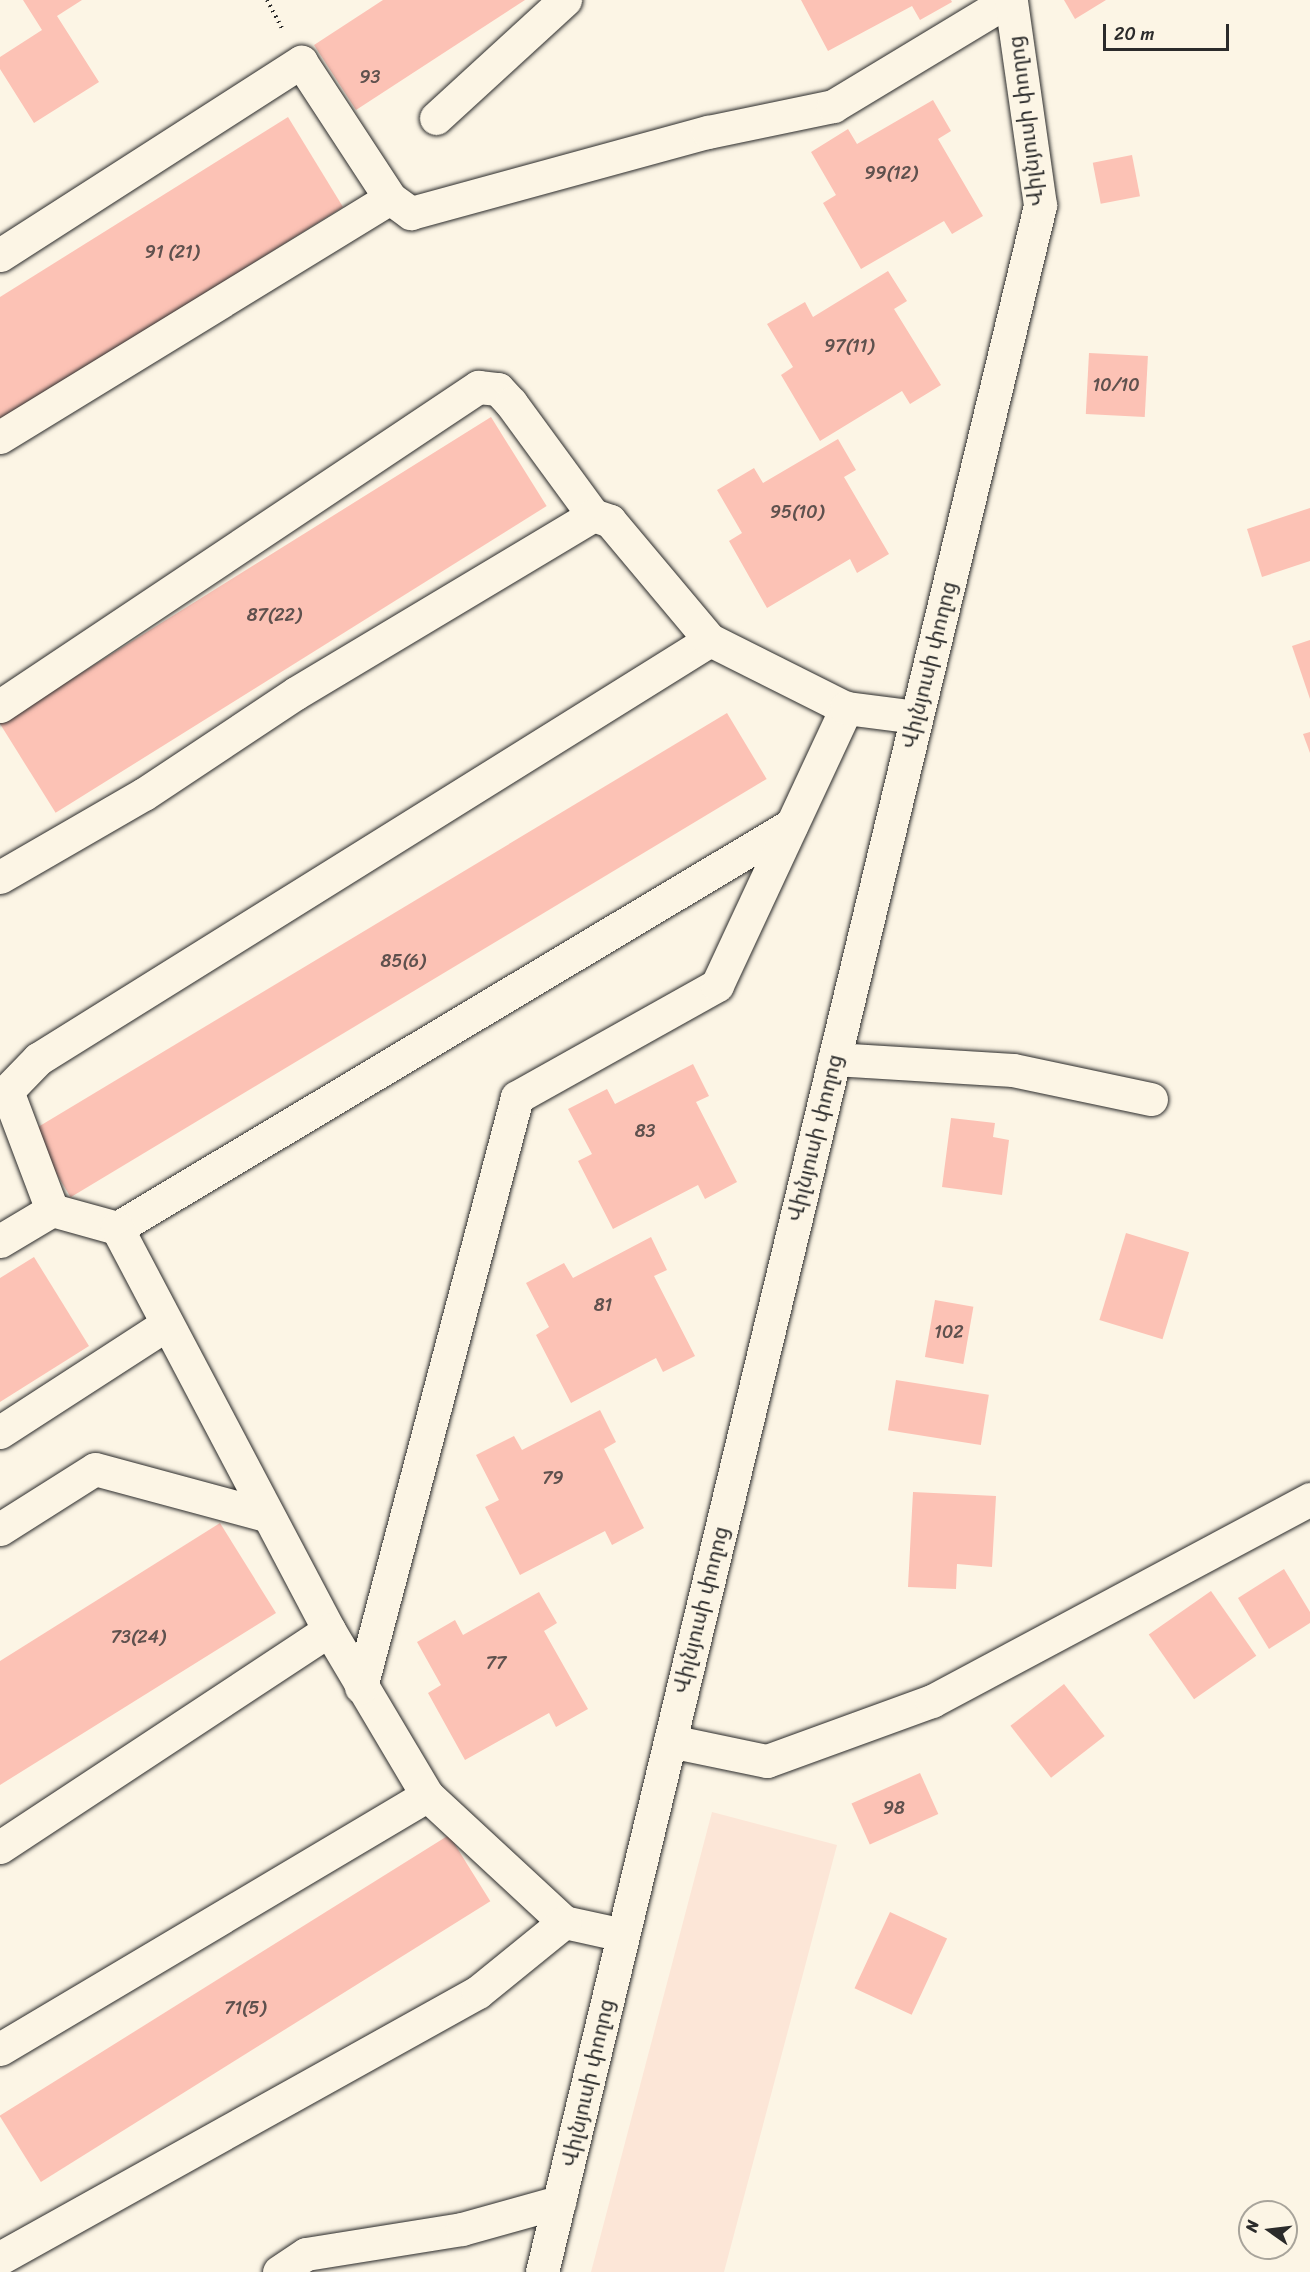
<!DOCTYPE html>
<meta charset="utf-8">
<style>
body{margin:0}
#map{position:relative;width:1310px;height:2272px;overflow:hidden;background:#fcf5e5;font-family:Sriracha,"Noto Sans Armenian",sans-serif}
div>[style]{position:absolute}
.built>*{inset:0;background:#fce6d7}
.building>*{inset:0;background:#fcc2b5;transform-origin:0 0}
.path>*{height:4px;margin-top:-2px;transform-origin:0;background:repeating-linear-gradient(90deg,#2b2b2b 0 1.5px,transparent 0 6px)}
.roads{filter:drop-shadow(0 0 2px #2b2b2b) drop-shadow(0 0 2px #2b2b2b)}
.minor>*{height:33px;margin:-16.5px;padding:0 16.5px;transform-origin:16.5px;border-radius:16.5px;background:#fcf5e5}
span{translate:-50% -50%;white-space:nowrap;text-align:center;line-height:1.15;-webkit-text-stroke:4.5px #fcf5e5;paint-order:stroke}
.number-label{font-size:18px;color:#5f514e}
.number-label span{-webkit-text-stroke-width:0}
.street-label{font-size:21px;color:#2b2b2b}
.north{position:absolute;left:1238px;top:2200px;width:60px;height:60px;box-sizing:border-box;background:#fcf5e5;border:2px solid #a8a49b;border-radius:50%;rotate:284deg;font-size:16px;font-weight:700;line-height:24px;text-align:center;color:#2b2b2b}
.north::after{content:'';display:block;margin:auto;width:21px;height:27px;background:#2b2b2b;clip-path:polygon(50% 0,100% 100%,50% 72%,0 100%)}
.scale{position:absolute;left:1103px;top:24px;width:126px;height:27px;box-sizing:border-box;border:3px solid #2b2b2b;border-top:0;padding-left:8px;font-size:18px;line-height:21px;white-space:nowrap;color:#2b2b2b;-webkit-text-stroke:4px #fcf5e5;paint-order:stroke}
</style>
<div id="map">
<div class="built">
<i style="clip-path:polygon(712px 1812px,837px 1845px,794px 2008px,724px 2272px,591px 2272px)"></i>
</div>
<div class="building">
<i style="clip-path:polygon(23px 0,82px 0,57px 16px,99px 82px,34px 123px,0 69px,0 57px,42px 30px)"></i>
<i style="clip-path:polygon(383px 0,525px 0,356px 110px,314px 45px)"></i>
<i style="clip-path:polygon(801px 0,951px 0,952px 2px,920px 20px,912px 6px,828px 51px)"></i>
<i style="clip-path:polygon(1064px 0,1106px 0,1075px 19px)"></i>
<i style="clip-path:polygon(933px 100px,951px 131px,938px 139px,983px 216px,952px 234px,944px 221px,861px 269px,823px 203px,836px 195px,811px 152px,848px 129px,857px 144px)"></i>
<i style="clip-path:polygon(288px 117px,343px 207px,0 421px,0 297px)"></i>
<i style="left:1132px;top:155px;width:42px;height:40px;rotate:79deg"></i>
<i style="clip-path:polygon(888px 271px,907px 301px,894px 309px,941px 385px,910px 404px,902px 391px,820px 441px,781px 375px,793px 367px,767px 324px,805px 302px,813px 317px)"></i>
<i style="left:1089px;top:353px;width:59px;height:61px;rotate:3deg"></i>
<i style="left:491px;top:417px;width:105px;height:579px;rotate:58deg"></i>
<i style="clip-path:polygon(838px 439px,856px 470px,844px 477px,889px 554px,857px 573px,850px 559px,767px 608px,729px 541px,742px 533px,717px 490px,754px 468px,763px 483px)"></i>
<i style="clip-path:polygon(1310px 508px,1310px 561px,1262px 577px,1247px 529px)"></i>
<i style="clip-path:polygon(1310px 640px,1310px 699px,1292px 646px)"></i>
<i style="left:727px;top:713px;width:77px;height:812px;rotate:59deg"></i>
<i style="clip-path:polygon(1310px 732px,1310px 753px,1303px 734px)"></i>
<i style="clip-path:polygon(693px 1064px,709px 1096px,696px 1102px,737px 1182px,705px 1199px,698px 1185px,613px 1229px,578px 1161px,592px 1154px,568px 1109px,607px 1089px,615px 1104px)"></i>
<i style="clip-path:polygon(951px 1118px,995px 1123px,993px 1137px,1009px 1140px,1002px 1195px,942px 1187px)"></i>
<i style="left:1126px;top:1233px;width:66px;height:91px;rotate:17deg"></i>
<i style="clip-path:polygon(651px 1237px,667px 1270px,654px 1276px,695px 1356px,663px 1372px,656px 1358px,571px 1403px,536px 1335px,549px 1327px,526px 1283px,564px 1263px,573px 1278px)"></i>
<i style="clip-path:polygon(34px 1257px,89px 1346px,0 1402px,0 1278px)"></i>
<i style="left:935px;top:1300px;width:39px;height:58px;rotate:10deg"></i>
<i style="left:896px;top:1380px;width:94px;height:51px;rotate:9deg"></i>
<i style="clip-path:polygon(600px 1410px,616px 1442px,604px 1449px,644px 1528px,612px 1545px,605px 1531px,520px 1575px,485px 1507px,499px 1500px,476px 1455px,514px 1436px,522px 1450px)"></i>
<i style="clip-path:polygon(913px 1492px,996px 1496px,992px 1567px,957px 1564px,956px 1589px,908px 1587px)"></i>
<i style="clip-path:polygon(220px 1523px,276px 1613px,0 1785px,0 1661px)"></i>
<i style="clip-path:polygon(1284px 1569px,1310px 1612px,1310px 1623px,1269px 1649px,1238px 1598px)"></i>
<i style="left:1211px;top:1591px;width:79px;height:76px;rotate:55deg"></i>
<i style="clip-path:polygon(539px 1592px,557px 1623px,544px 1631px,588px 1709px,556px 1727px,549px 1713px,465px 1760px,428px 1693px,441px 1685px,417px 1642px,455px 1620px,463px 1635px)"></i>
<i style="left:1064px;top:1684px;width:66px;height:68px;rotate:52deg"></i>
<i style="left:920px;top:1773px;width:45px;height:75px;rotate:66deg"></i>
<i style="left:449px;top:1835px;width:78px;height:530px;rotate:58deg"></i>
<i style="left:890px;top:1912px;width:63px;height:84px;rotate:25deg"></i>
</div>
<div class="path">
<i style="left:267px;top:0;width:34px;rotate:62deg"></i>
</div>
<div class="roads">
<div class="minor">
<i style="left:436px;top:118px;width:175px;rotate:-42.5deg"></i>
<i style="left:0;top:255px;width:358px;rotate:-32.7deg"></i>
<i style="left:301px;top:62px;width:163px;rotate:56.8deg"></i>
<i style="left:390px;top:198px;width:26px;rotate:36deg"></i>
<i style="left:411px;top:213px;width:308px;rotate:-15.3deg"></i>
<i style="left:708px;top:132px;width:128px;rotate:-11.7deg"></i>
<i style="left:833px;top:106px;width:205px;rotate:-31.1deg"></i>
<i style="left:0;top:437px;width:457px;rotate:-31.5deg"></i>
<i style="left:0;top:706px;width:575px;rotate:-33.72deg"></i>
<i style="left:478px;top:387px;width:20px;rotate:6deg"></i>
<i style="left:498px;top:389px;width:19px;rotate:47deg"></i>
<i style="left:511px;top:403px;width:139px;rotate:53.8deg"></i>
<i style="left:791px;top:825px;width:785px;rotate:149.12deg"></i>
<i style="left:117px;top:1228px;width:67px;rotate:-164.5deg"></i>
<i style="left:52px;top:1210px;width:127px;rotate:-110.7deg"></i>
<i style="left:7px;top:1091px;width:45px;rotate:-45.9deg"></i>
<i style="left:38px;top:1059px;width:792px;rotate:-31.94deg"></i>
<i style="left:710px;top:640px;width:152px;rotate:26.6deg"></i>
<i style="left:0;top:877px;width:166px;rotate:-30deg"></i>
<i style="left:144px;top:794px;width:182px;rotate:-33.6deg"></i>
<i style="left:296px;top:693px;width:346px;rotate:-30.9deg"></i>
<i style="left:593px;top:515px;width:18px;rotate:19deg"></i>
<i style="left:610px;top:521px;width:155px;rotate:50deg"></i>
<i style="left:834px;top:1059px;width:179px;rotate:3.5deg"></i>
<i style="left:1013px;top:1070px;width:141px;rotate:11.9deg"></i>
<i style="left:117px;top:1228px;width:454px;rotate:62.2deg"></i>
<i style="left:329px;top:1630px;width:192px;rotate:59.3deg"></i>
<i style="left:427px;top:1795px;width:187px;rotate:42.8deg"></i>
<i style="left:564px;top:1922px;width:60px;rotate:12.4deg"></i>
<i style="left:0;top:1241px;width:61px;rotate:-30.8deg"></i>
<i style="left:0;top:1432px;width:199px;rotate:-32.9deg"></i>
<i style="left:0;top:1529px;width:112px;rotate:-32.3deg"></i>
<i style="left:95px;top:1469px;width:177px;rotate:15.1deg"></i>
<i style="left:361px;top:1687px;width:610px;rotate:-75.19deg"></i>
<i style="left:517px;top:1097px;width:229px;rotate:-29.2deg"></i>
<i style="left:717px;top:985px;width:306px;rotate:-65deg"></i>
<i style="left:846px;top:708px;width:71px;rotate:7.3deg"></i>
<i style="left:670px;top:1741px;width:99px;rotate:11.7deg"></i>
<i style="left:767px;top:1761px;width:176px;rotate:-20deg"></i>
<i style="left:932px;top:1701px;width:429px;rotate:-28.1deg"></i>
<i style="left:0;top:1847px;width:394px;rotate:-33.4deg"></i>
<i style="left:0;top:2049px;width:497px;rotate:-30.7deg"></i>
<i style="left:0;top:2258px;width:547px;rotate:-29.1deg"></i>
<i style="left:478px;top:1992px;width:111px;rotate:-39.1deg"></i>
<i style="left:279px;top:2272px;width:32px;rotate:-34deg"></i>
<i style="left:306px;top:2254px;width:158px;rotate:-9.1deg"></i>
<i style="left:462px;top:2229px;width:101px;rotate:-15.6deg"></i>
<i style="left:542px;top:2272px;width:2126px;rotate:-76.45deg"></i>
<i style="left:1040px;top:205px;width:207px;rotate:-98.1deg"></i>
</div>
</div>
<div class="number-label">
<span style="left:370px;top:77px">93</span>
<span style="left:891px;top:173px">99(12)</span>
<span style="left:172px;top:252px">91 (21)</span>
<span style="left:849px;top:346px">97(11)</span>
<span style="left:1116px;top:385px">10/10</span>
<span style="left:797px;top:512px">95(10)</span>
<span style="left:274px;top:615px">87(22)</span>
<span style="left:403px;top:961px">85(6)</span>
<span style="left:645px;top:1131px">83</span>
<span style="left:603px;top:1305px">81</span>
<span style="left:949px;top:1332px">102</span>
<span style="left:553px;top:1478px">79</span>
<span style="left:138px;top:1637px">73(24)</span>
<span style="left:496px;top:1663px">77</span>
<span style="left:894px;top:1808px">98</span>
<span style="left:245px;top:2008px">71(5)</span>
</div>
<div class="street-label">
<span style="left:1026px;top:121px;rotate:-97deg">Վիլնյուսի փողոց</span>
<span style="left:929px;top:665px;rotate:-76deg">Վիլնյուսի փողոց</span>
<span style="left:815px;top:1138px;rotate:-76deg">Վիլնյուսի փողոց</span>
<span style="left:701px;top:1610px;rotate:-76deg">Վիլնյուսի փողոց</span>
<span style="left:588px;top:2083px;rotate:-77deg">Վիլնյուսի փողոց</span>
</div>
<div class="north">N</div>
<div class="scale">20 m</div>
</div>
